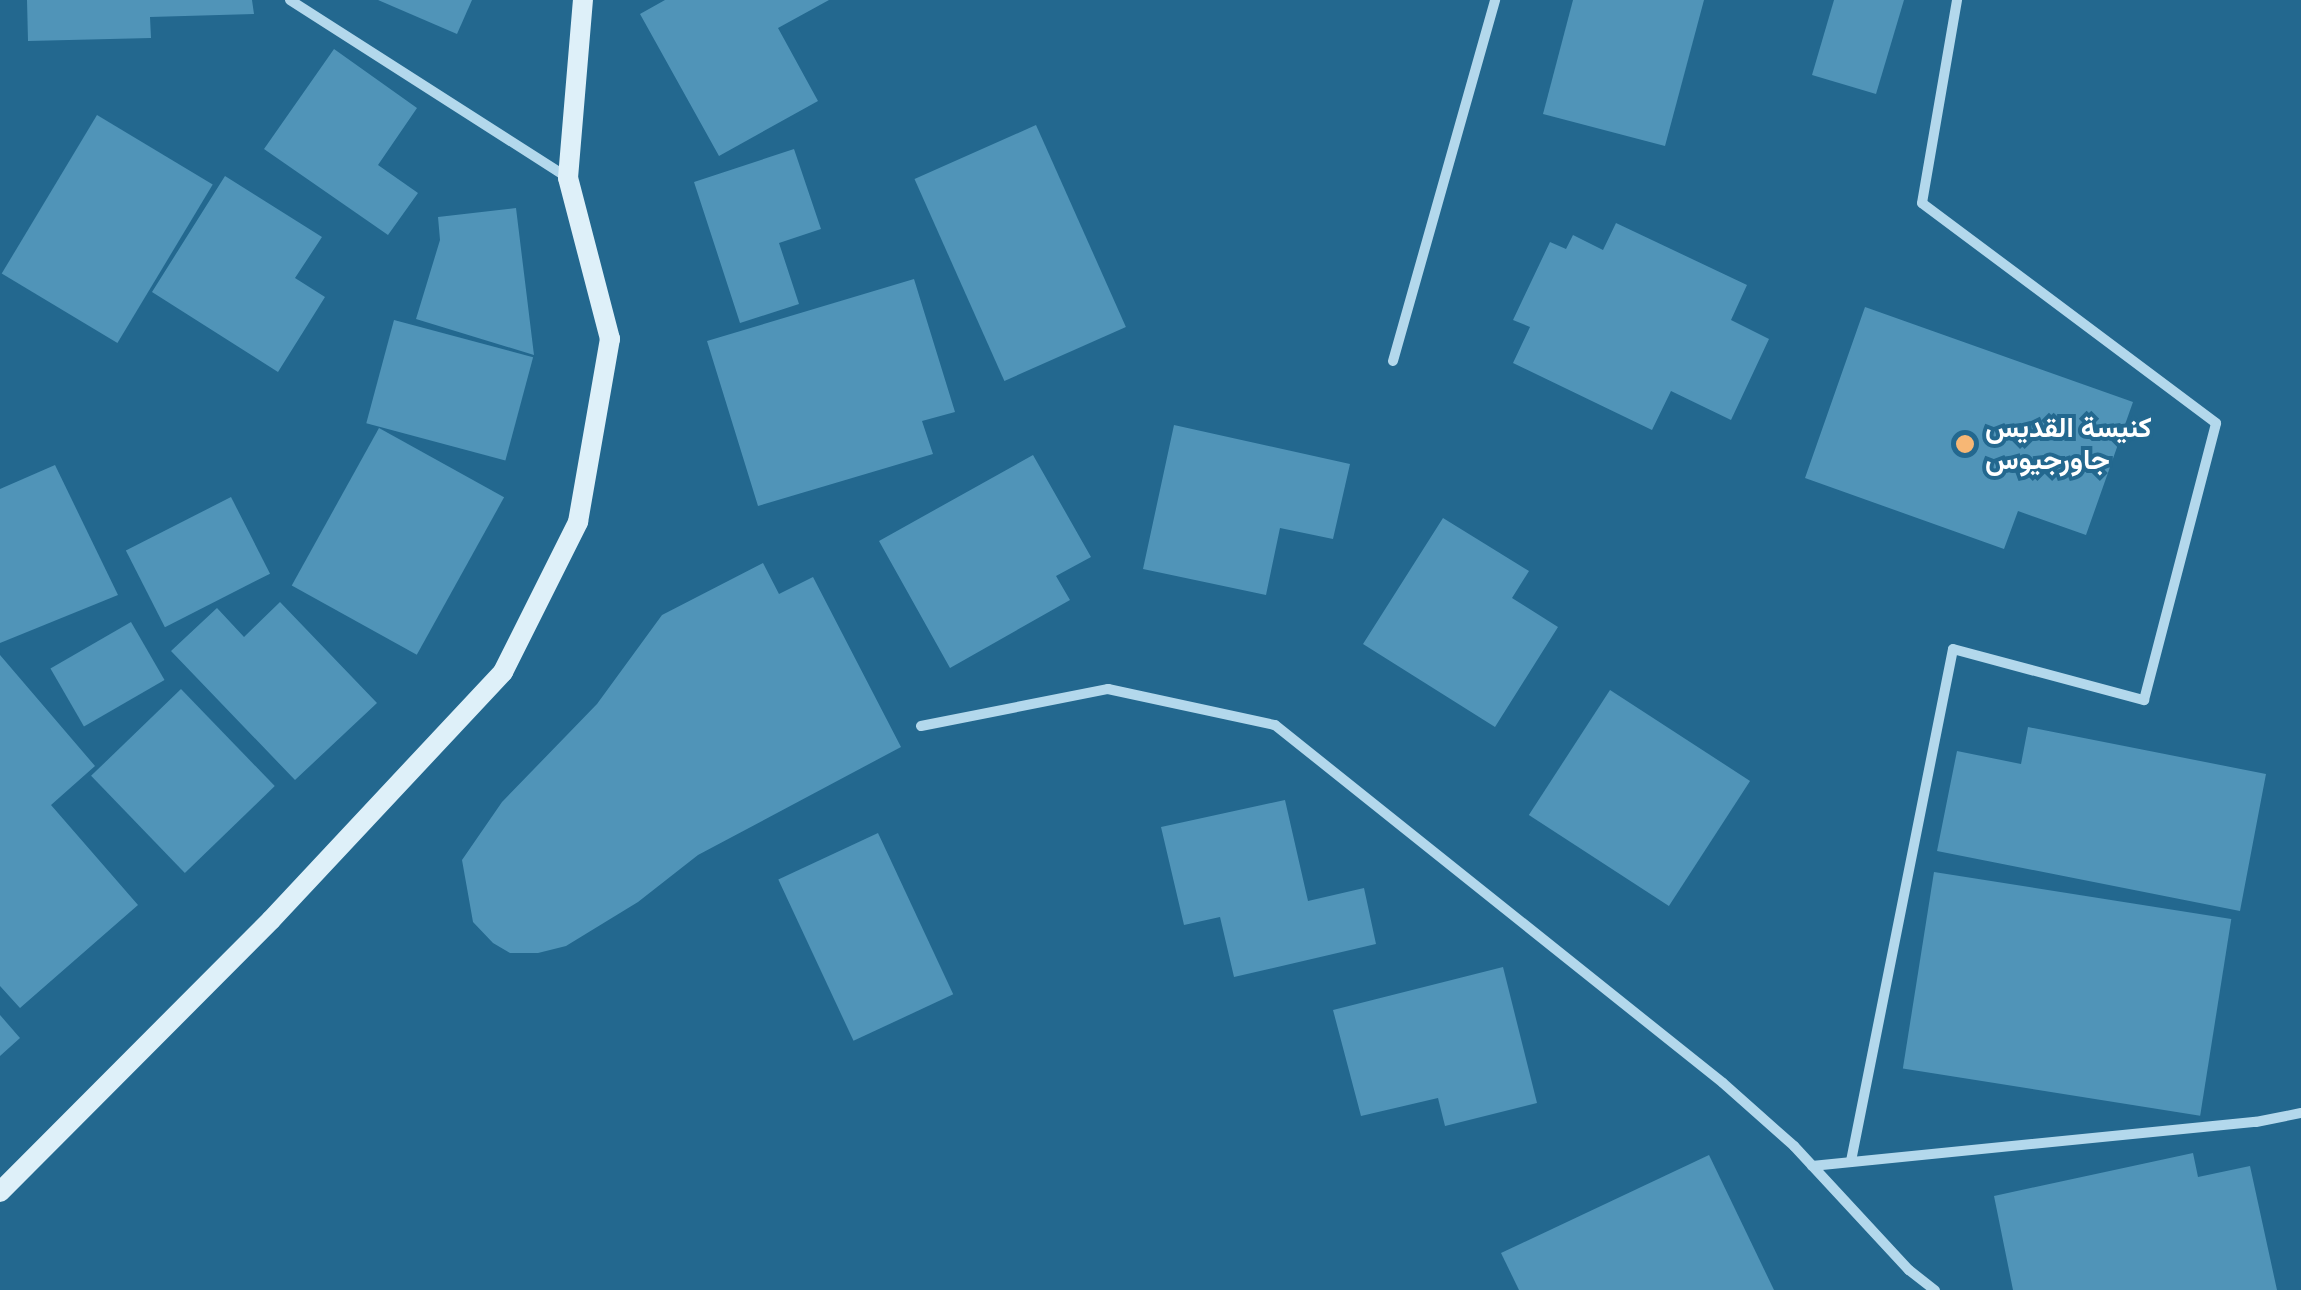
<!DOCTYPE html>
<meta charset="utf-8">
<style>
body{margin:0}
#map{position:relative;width:2301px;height:1290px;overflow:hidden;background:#23688f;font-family:Karla,Vazirmatn,sans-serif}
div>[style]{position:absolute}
.building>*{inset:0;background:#5094b8;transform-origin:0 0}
.minor>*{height:10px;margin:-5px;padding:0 5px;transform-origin:5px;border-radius:5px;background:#b3d8ec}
.secondary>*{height:20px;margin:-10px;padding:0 10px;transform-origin:10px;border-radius:10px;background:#def0f9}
.dots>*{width:28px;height:28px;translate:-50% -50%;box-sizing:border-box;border:5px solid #23688f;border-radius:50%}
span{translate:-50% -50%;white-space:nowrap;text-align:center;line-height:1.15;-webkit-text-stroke:8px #23688f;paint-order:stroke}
.poi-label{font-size:28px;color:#fff;font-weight:700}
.left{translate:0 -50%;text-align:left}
</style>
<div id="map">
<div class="building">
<i style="clip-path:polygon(27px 0,252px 0,254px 14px,150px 17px,151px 38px,28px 41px)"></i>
<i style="clip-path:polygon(378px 0,472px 0,457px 34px)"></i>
<i style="clip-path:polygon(665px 0,829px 0,778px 28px,818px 101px,719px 156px,640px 14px)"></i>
<i style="clip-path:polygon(1573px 0,1704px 0,1665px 146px,1543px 114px)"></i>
<i style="clip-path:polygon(1834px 0,1904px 0,1876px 94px,1812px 75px)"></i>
<i style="clip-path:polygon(334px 49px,417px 108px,378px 165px,418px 193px,388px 235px,264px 149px)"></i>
<i style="left:97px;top:115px;width:135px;height:185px;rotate:31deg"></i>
<i style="left:1036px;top:125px;width:221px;height:133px;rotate:66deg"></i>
<i style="clip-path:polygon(794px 149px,821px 229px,779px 243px,799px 304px,740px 323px,694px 182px)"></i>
<i style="clip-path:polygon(225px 176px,322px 237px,295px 278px,325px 297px,278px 372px,152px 292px)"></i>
<i style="clip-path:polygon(516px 208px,534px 355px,416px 319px,440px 240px,438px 217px)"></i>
<i style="clip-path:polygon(1616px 223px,1747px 285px,1731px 320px,1769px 339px,1731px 420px,1671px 391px,1652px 430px,1513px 363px,1530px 327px,1513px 320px,1550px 242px,1566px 249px,1573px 235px,1603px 250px)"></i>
<i style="clip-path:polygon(914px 279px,955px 412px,922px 421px,933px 454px,758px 506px,707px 341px)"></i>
<i style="clip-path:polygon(1865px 307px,2133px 402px,2086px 535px,2018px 511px,2004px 549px,1805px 478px)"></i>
<i style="left:394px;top:320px;width:144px;height:107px;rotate:15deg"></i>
<i style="clip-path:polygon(1174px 425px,1350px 464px,1333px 539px,1280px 528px,1266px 595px,1143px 569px)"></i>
<i style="left:379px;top:428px;width:143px;height:180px;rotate:29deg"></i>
<i style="clip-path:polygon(1033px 455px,1091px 557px,1056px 576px,1070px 600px,950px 668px,879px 541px)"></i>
<i style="clip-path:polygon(55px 465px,118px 595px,0 643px,0 489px)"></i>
<i style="left:231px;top:497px;width:86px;height:118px;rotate:63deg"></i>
<i style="clip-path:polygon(1443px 518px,1529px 571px,1512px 598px,1558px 627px,1495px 727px,1363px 644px)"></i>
<i style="clip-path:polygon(763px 563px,779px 594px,813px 577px,901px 747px,698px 855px,638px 902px,566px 946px,538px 953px,510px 953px,493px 943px,473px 922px,462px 860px,502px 802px,597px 704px,662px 615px)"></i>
<i style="clip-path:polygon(280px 602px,377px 703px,295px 780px,171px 651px,217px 608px,244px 637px)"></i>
<i style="left:131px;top:622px;width:67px;height:93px;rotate:60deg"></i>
<i style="clip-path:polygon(0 655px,95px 766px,51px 805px,138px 905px,20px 1008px,0 986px)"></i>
<i style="left:181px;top:689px;width:135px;height:125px;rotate:46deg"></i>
<i style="left:1610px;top:690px;width:167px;height:149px;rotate:33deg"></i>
<i style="clip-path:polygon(2028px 727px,2266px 774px,2240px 911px,1937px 851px,1957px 751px,2021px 764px)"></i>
<i style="clip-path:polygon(1285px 800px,1308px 901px,1364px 888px,1376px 944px,1234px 977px,1220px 917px,1184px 925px,1161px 827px)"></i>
<i style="left:878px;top:833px;width:178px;height:110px;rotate:65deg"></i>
<i style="left:1934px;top:872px;width:301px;height:199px;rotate:9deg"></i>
<i style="clip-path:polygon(1503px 967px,1537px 1103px,1445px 1126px,1438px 1098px,1361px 1116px,1333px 1010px)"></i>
<i style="clip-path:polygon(0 1015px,20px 1038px,0 1056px)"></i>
<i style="clip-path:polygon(2193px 1153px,2198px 1177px,2250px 1166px,2277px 1290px,2013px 1290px,1994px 1196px)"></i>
<i style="clip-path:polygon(1709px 1155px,1774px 1290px,1519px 1290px,1501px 1253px)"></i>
</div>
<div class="minor">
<i style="left:290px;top:0;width:329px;rotate:32.6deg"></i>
<i style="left:1393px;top:361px;width:375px;rotate:-74.2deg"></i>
<i style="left:921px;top:726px;width:191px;rotate:-11.2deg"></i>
<i style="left:1108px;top:689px;width:171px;rotate:12.2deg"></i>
<i style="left:1275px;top:725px;width:573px;rotate:38.63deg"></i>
<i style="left:1723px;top:1083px;width:95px;rotate:41.6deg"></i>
<i style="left:1794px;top:1146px;width:169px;rotate:47.2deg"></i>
<i style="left:1909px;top:1270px;width:33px;rotate:38deg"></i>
<i style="left:1851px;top:1161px;width:522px;rotate:-78.73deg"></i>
<i style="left:1953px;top:649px;width:198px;rotate:15deg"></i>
<i style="left:2144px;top:700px;width:286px;rotate:-75.4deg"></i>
<i style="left:2216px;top:423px;width:367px;rotate:-143.2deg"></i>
<i style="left:1922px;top:203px;width:206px;rotate:-80.2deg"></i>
<i style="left:1812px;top:1166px;width:446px;rotate:-5.7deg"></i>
<i style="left:2256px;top:1122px;width:46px;rotate:-11.3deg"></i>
</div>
<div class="secondary">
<i style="left:0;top:1192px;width:384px;rotate:-45.1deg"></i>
<i style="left:271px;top:920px;width:340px;rotate:-46.9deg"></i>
<i style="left:503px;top:672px;width:168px;rotate:-63.4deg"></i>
<i style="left:578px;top:522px;width:186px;rotate:-80.1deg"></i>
<i style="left:610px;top:339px;width:166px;rotate:-104.6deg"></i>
<i style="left:568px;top:178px;width:179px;rotate:-85.2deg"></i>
</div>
<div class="dots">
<i style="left:1965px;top:444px;background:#f7b775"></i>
</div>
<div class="poi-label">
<span class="left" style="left:1985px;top:444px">كنيسة القديس<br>جاورجيوس</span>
</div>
</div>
